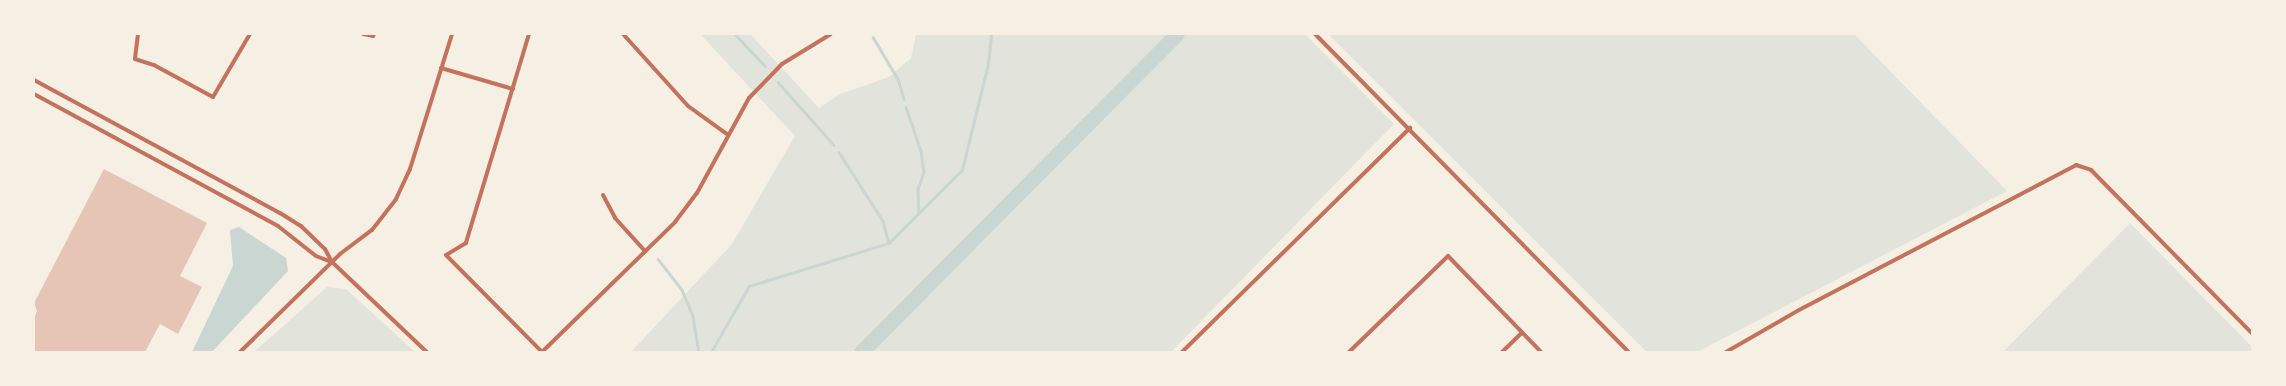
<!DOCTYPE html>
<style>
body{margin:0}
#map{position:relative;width:2286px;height:386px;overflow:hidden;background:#f6efe4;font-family:"Golos Text",sans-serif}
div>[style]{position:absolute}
.green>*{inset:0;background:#e2e4dc}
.water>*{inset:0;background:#c9d6d2}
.stream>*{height:2.5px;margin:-1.25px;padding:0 1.25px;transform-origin:1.25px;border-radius:1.25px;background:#c9d6d2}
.river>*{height:15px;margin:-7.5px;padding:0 7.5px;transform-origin:7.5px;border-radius:7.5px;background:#c9d6d2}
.building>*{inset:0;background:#e6c5b7}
.minor>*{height:4px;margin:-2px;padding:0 2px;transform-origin:2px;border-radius:2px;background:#c5725c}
span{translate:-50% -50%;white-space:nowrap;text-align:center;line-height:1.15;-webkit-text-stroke:4px #f6efe4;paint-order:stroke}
.frame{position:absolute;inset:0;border:35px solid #f6efe4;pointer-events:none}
</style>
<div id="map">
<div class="green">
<i style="clip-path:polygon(700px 34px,750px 34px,819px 108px,840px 94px,889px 77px,911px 58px,916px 34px,1305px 34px,1394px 124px,1171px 352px,631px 352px,732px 244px,795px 136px)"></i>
<i style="clip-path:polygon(1328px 34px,1854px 34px,2007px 191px,1697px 352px,1647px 352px)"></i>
<i style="clip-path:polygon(2130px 223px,2252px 347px,2252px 352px,2003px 352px)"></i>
<i style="clip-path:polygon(327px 287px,346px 289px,415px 352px,254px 352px)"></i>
</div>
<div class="water">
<i style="clip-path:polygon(239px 227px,286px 258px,288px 271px,212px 352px,192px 352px,233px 266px,230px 230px)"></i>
</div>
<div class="stream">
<i style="left:735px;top:34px;width:44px;rotate:46.8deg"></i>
<i style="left:873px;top:37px;width:49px;rotate:59.2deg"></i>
<i style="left:898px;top:79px;width:21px;rotate:73deg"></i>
<i style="left:778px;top:82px;width:84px;rotate:48.4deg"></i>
<i style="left:906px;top:107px;width:46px;rotate:71.2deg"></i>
<i style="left:921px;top:151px;width:21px;rotate:82deg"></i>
<i style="left:924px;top:172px;width:18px;rotate:109deg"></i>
<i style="left:918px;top:189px;width:23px;rotate:88deg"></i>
<i style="left:839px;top:152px;width:82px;rotate:57.5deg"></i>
<i style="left:883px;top:221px;width:23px;rotate:75deg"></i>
<i style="left:658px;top:259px;width:39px;rotate:52deg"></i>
<i style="left:682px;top:290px;width:28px;rotate:67deg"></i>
<i style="left:693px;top:316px;width:36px;rotate:81deg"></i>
<i style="left:711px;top:352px;width:76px;rotate:-60.1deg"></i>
<i style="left:749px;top:286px;width:146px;rotate:-17.1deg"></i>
<i style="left:889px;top:243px;width:103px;rotate:-45deg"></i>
<i style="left:962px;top:170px;width:109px;rotate:-76.2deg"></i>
<i style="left:988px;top:64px;width:30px;rotate:-84deg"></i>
</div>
<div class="river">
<i style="left:861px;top:352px;width:448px;rotate:-45.2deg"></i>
</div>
<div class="building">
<i style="clip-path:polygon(104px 169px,207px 223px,180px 276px,202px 287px,178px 334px,160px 324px,145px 352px,34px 352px,34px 318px,37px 311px,34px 303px)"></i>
</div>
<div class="minor">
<i style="left:138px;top:34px;width:25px;rotate:97deg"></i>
<i style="left:135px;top:59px;width:20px;rotate:18deg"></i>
<i style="left:154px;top:65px;width:67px;rotate:28.5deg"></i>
<i style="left:213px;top:97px;width:73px;rotate:-59.6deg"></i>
<i style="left:363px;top:34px;width:10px;rotate:11deg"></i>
<i style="left:373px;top:36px;width:2px;rotate:-63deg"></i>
<i style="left:529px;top:34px;width:218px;rotate:106.8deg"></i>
<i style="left:466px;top:243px;width:23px;rotate:149deg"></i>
<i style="left:446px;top:255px;width:136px;rotate:45.3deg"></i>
<i style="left:542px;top:352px;width:186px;rotate:-44.3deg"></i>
<i style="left:675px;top:222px;width:36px;rotate:-53deg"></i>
<i style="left:697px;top:193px;width:108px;rotate:-61.3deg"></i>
<i style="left:749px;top:98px;width:47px;rotate:-45.9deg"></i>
<i style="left:782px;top:64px;width:57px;rotate:-31.5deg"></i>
<i style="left:623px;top:34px;width:97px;rotate:47.9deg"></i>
<i style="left:688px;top:106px;width:49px;rotate:35.9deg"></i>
<i style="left:1315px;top:34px;width:447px;rotate:45.4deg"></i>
<i style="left:441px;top:68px;width:75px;rotate:16.3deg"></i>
<i style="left:34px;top:80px;width:280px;rotate:28.4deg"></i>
<i style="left:280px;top:213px;width:25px;rotate:32deg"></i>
<i style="left:301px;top:226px;width:33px;rotate:44deg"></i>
<i style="left:325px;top:249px;width:15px;rotate:62deg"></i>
<i style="left:34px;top:94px;width:277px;rotate:28.4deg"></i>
<i style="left:278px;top:226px;width:48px;rotate:38.3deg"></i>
<i style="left:316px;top:256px;width:17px;rotate:21deg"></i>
<i style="left:332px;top:262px;width:131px;rotate:43.5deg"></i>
<i style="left:603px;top:195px;width:26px;rotate:62deg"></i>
<i style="left:615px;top:218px;width:45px;rotate:47.7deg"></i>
<i style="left:240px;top:352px;width:140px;rotate:-44.4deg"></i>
<i style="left:340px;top:254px;width:40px;rotate:-37deg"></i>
<i style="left:372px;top:230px;width:39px;rotate:-52deg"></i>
<i style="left:396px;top:199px;width:33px;rotate:-65deg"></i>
<i style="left:410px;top:169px;width:141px;rotate:-72.7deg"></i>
<i style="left:1182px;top:352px;width:320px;rotate:-44.5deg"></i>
<i style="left:1349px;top:352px;width:138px;rotate:-44.1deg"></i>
<i style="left:1448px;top:256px;width:134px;rotate:45.9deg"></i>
<i style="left:1502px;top:352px;width:28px;rotate:-44deg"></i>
<i style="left:1726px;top:352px;width:84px;rotate:-29.9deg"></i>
<i style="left:1799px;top:310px;width:313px;rotate:-27.6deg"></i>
<i style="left:2076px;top:165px;width:16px;rotate:18deg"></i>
<i style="left:2091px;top:170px;width:229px;rotate:45.4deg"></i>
</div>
<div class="frame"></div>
</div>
